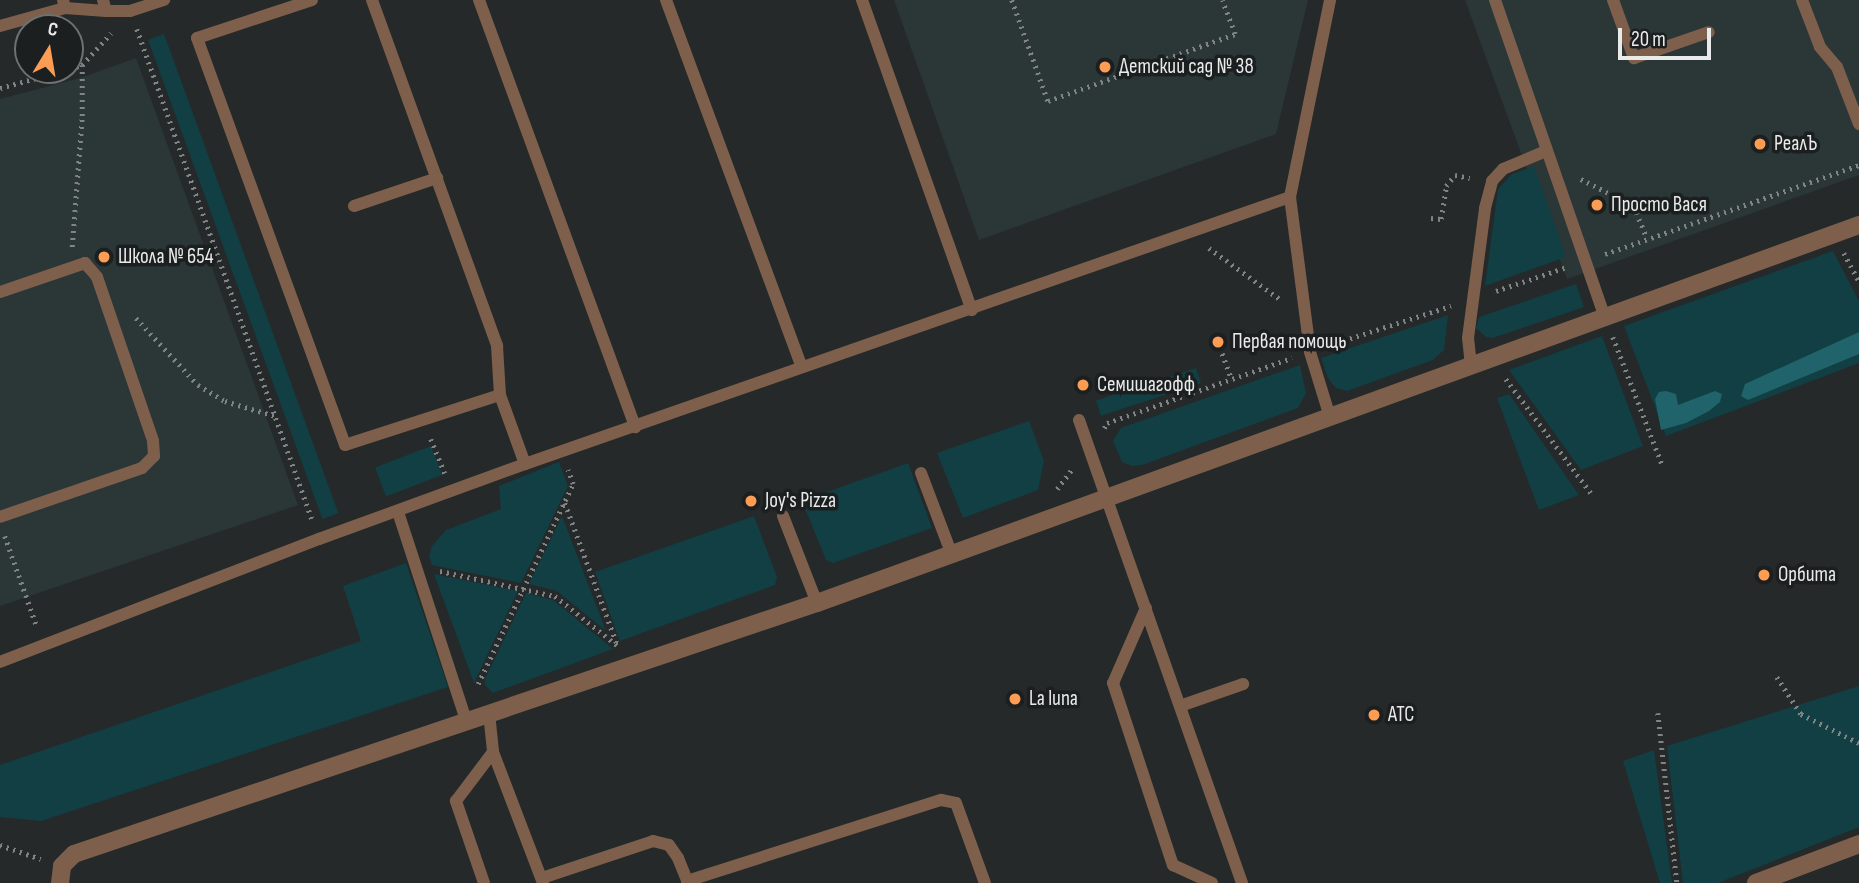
<!DOCTYPE html>
<meta charset="utf-8">
<style>
body{margin:0}
#map{position:relative;width:1859px;height:883px;overflow:hidden;background:#252929;font-family:"Sofia Sans Condensed",sans-serif}
div>[style]{position:absolute}
.built>*{inset:0;background:#2b3637}
.green>*{inset:0;background:#113f44;transform-origin:0 0}
.forest>*{inset:0;background:#21636b}
.path>*{height:4.5px;margin-top:-2.25px;transform-origin:0;background:repeating-linear-gradient(90deg,#818484 0 2px,transparent 0 7px)}
.lane>*{height:12px;margin:-6px;padding:0 6px;transform-origin:6px;border-radius:6px;background:#7d5f4b}
.street>*{height:18px;margin:-9px;padding:0 9px;transform-origin:9px;border-radius:9px;background:#7d5f4b}
.dots>*{width:19px;height:19px;translate:-50% -50%;box-sizing:border-box;border:4px solid #1c1f1f;border-radius:50%}
span{translate:-50% -50%;white-space:nowrap;text-align:center;line-height:1.15;-webkit-text-stroke:7px #1c1f1f;paint-order:stroke}
.poi-label{font-size:21px;color:#e9ebeb}
.left{translate:0 -50%;text-align:left}
.north{position:absolute;left:14px;top:14px;width:70px;height:70px;box-sizing:border-box;background:#1c1f1f;border:2px solid #6e7171;border-radius:50%;rotate:11deg;font-size:19px;font-weight:700;line-height:28px;text-align:center;color:#e9ebeb}
.north::after{content:'';display:block;margin:auto;width:24px;height:32px;background:#fc9d53;clip-path:polygon(50% 0,100% 100%,50% 72%,0 100%)}
.scale{position:absolute;left:1618px;top:28px;width:93px;height:32px;box-sizing:border-box;border:4px solid #e9ebeb;border-top:0;padding-left:9px;font-size:21px;line-height:24px;white-space:nowrap;color:#e9ebeb;-webkit-text-stroke:5px #1c1f1f;paint-order:stroke}
</style>
<div id="map">
<div class="built">
<i style="clip-path:polygon(894px 0,1308px 0,1276px 134px,979px 240px)"></i>
<i style="clip-path:polygon(1465px 0,1859px 0,1859px 175px,1567px 279px)"></i>
<i style="clip-path:polygon(136px 58px,298px 505px,0 606px,0 99px,80px 78px)"></i>
</div>
<div class="green">
<i style="left:164px;top:34px;width:510px;height:17px;rotate:70deg"></i>
<i style="clip-path:polygon(1534px 166px,1566px 257px,1485px 286px,1498px 189px,1512px 174px)"></i>
<i style="clip-path:polygon(1833px 251px,1859px 301px,1859px 363px,1666px 436px,1624px 326px)"></i>
<i style="clip-path:polygon(1576px 284px,1584px 307px,1493px 338px,1486px 337px,1476px 328px,1479px 317px)"></i>
<i style="clip-path:polygon(1448px 315px,1444px 350px,1433px 360px,1347px 391px,1336px 388px,1328px 378px,1321px 358px)"></i>
<i style="clip-path:polygon(1602px 336px,1643px 446px,1581px 470px,1509px 370px)"></i>
<i style="clip-path:polygon(1300px 365px,1306px 393px,1298px 408px,1142px 465px,1132px 466px,1122px 462px,1113px 441px,1121px 428px)"></i>
<i style="left:1196px;top:368px;width:16px;height:105px;rotate:72deg"></i>
<i style="clip-path:polygon(1509px 394px,1579px 495px,1539px 510px,1497px 398px)"></i>
<i style="clip-path:polygon(1029px 421px,1044px 461px,1038px 490px,963px 518px,937px 453px)"></i>
<i style="left:431px;top:446px;width:31px;height:60px;rotate:69deg"></i>
<i style="clip-path:polygon(559px 462px,568px 486px,521px 583px,432px 565px,429px 556px,432px 546px,446px 530px,501px 509px,499px 486px)"></i>
<i style="clip-path:polygon(908px 463px,932px 528px,833px 563px,826px 560px,802px 501px)"></i>
<i style="clip-path:polygon(562px 516px,606px 631px,557px 591px,529px 584px)"></i>
<i style="clip-path:polygon(754px 516px,777px 577px,775px 585px,620px 641px,595px 572px)"></i>
<i style="clip-path:polygon(406px 563px,448px 687px,41px 821px,0 817px,0 765px,361px 641px,343px 586px)"></i>
<i style="clip-path:polygon(434px 574px,518px 591px,474px 683px)"></i>
<i style="clip-path:polygon(526px 593px,553px 600px,613px 649px,493px 693px,485px 685px,485px 679px)"></i>
<i style="clip-path:polygon(1859px 686px,1859px 827px,1718px 883px,1683px 883px,1667px 746px)"></i>
<i style="clip-path:polygon(1654px 750px,1672px 883px,1660px 883px,1623px 761px)"></i>
</div>
<div class="forest">
<i style="clip-path:polygon(1859px 332px,1859px 354px,1748px 400px,1741px 396px,1745px 384px)"></i>
<i style="clip-path:polygon(1666px 391px,1676px 394px,1678px 405px,1715px 391px,1722px 394px,1720px 402px,1709px 411px,1686px 423px,1661px 430px,1655px 399px,1659px 392px)"></i>
</div>
<div class="path">
<i style="left:1012px;top:0;width:107px;rotate:70.4deg"></i>
<i style="left:1048px;top:101px;width:199px;rotate:-19.7deg"></i>
<i style="left:1235px;top:34px;width:36px;rotate:-111deg"></i>
<i style="left:137px;top:29px;width:520px;rotate:70.35deg"></i>
<i style="left:70px;top:69px;width:13px;rotate:-18deg"></i>
<i style="left:0;top:88px;width:67px;rotate:-15.5deg"></i>
<i style="left:1581px;top:179px;width:59px;rotate:27deg"></i>
<i style="left:1634px;top:206px;width:35px;rotate:68deg"></i>
<i style="left:1431px;top:218px;width:10px;rotate:6deg"></i>
<i style="left:1441px;top:219px;width:33px;rotate:-81deg"></i>
<i style="left:1446px;top:186px;width:14px;rotate:-51deg"></i>
<i style="left:1455px;top:175px;width:15px;rotate:11deg"></i>
<i style="left:72px;top:247px;width:131px;rotate:-85.6deg"></i>
<i style="left:82px;top:116px;width:51px;rotate:-90deg"></i>
<i style="left:82px;top:65px;width:43px;rotate:-47.8deg"></i>
<i style="left:1209px;top:248px;width:89px;rotate:35.8deg"></i>
<i style="left:1844px;top:253px;width:32px;rotate:62deg"></i>
<i style="left:1605px;top:254px;width:269px;rotate:-19.3deg"></i>
<i style="left:1496px;top:291px;width:75px;rotate:-18.7deg"></i>
<i style="left:136px;top:318px;width:91px;rotate:47.2deg"></i>
<i style="left:198px;top:385px;width:31px;rotate:31deg"></i>
<i style="left:225px;top:401px;width:52px;rotate:16.7deg"></i>
<i style="left:1613px;top:337px;width:136px;rotate:68.9deg"></i>
<i style="left:1330px;top:345px;width:127px;rotate:-17.9deg"></i>
<i style="left:1220px;top:347px;width:35px;rotate:70deg"></i>
<i style="left:1506px;top:379px;width:142px;rotate:53.3deg"></i>
<i style="left:1104px;top:428px;width:6px;rotate:-59deg"></i>
<i style="left:1107px;top:423px;width:196px;rotate:-19.4deg"></i>
<i style="left:431px;top:439px;width:37px;rotate:68deg"></i>
<i style="left:1057px;top:489px;width:26px;rotate:-53deg"></i>
<i style="left:565px;top:503px;width:153px;rotate:69.7deg"></i>
<i style="left:5px;top:536px;width:96px;rotate:70.6deg"></i>
<i style="left:440px;top:571px;width:118px;rotate:12.3deg"></i>
<i style="left:555px;top:596px;width:80px;rotate:38.4deg"></i>
<i style="left:1777px;top:677px;width:44px;rotate:57deg"></i>
<i style="left:1801px;top:714px;width:65px;rotate:26.6deg"></i>
<i style="left:478px;top:684px;width:221px;rotate:-64.6deg"></i>
<i style="left:573px;top:484px;width:15px;rotate:-110deg"></i>
<i style="left:1658px;top:713px;width:171px;rotate:83.6deg"></i>
<i style="left:0;top:845px;width:43px;rotate:18.9deg"></i>
</div>
<div class="lane">
<i style="left:103px;top:0;width:11px;rotate:75deg"></i>
<i style="left:106px;top:11px;width:24px"></i>
<i style="left:130px;top:11px;width:36px;rotate:-18deg"></i>
<i style="left:312px;top:0;width:121px;rotate:161.7deg"></i>
<i style="left:197px;top:38px;width:433px;rotate:70deg"></i>
<i style="left:345px;top:445px;width:163px;rotate:-17.9deg"></i>
<i style="left:372px;top:0;width:368px;rotate:70.1deg"></i>
<i style="left:497px;top:346px;width:49px;rotate:86.5deg"></i>
<i style="left:500px;top:395px;width:73px;rotate:70.1deg"></i>
<i style="left:479px;top:0;width:455px;rotate:69.9deg"></i>
<i style="left:666px;top:0;width:391px;rotate:69.7deg"></i>
<i style="left:862px;top:0;width:329px;rotate:70.5deg"></i>
<i style="left:1495px;top:0;width:336px;rotate:70.9deg"></i>
<i style="left:1613px;top:0;width:62px;rotate:70.1deg"></i>
<i style="left:1634px;top:58px;width:79px;rotate:-19.1deg"></i>
<i style="left:1802px;top:0;width:50px;rotate:69deg"></i>
<i style="left:1820px;top:47px;width:26px;rotate:50deg"></i>
<i style="left:1837px;top:67px;width:61px;rotate:68.9deg"></i>
<i style="left:65px;top:8px;width:41px;rotate:4.2deg"></i>
<i style="left:0;top:26px;width:67px;rotate:-15.5deg"></i>
<i style="left:65px;top:8px;width:8px;rotate:-104deg"></i>
<i style="left:1290px;top:197px;width:201px;rotate:-78.5deg"></i>
<i style="left:354px;top:206px;width:88px;rotate:-18.6deg"></i>
<i style="left:0;top:292px;width:90px;rotate:-18.8deg"></i>
<i style="left:85px;top:263px;width:18px;rotate:49deg"></i>
<i style="left:97px;top:277px;width:173px;rotate:71.1deg"></i>
<i style="left:153px;top:441px;width:15px;rotate:86deg"></i>
<i style="left:154px;top:456px;width:17px;rotate:135deg"></i>
<i style="left:142px;top:468px;width:150px;rotate:161deg"></i>
<i style="left:1471px;top:366px;width:28px;rotate:-96deg"></i>
<i style="left:1468px;top:338px;width:131px;rotate:-82.5deg"></i>
<i style="left:1485px;top:208px;width:28px;rotate:-75deg"></i>
<i style="left:1492px;top:181px;width:16px;rotate:-47deg"></i>
<i style="left:1503px;top:169px;width:47px;rotate:-22.7deg"></i>
<i style="left:1079px;top:420px;width:491px;rotate:70.6deg"></i>
<i style="left:921px;top:473px;width:88px;rotate:69.3deg"></i>
<i style="left:398px;top:512px;width:219px;rotate:71.9deg"></i>
<i style="left:783px;top:516px;width:93px;rotate:68.7deg"></i>
<i style="left:1146px;top:608px;width:82px;rotate:113.7deg"></i>
<i style="left:1113px;top:683px;width:192px;rotate:71.8deg"></i>
<i style="left:1173px;top:865px;width:43px;rotate:24.8deg"></i>
<i style="left:0;top:662px;width:342px;rotate:-21.1deg"></i>
<i style="left:319px;top:539px;width:219px;rotate:-20deg"></i>
<i style="left:525px;top:464px;width:810px;rotate:-19.24deg"></i>
<i style="left:1290px;top:197px;width:156px;rotate:82.6deg"></i>
<i style="left:1310px;top:352px;width:68px;rotate:72.9deg"></i>
<i style="left:1180px;top:706px;width:67px;rotate:-19.2deg"></i>
<i style="left:489px;top:713px;width:39px;rotate:84deg"></i>
<i style="left:493px;top:752px;width:140px;rotate:69.1deg"></i>
<i style="left:542px;top:878px;width:117px;rotate:-18.4deg"></i>
<i style="left:653px;top:841px;width:16px;rotate:14deg"></i>
<i style="left:669px;top:845px;width:16px;rotate:55deg"></i>
<i style="left:678px;top:858px;width:27px;rotate:68deg"></i>
<i style="left:687px;top:881px;width:267px;rotate:-17.7deg"></i>
<i style="left:941px;top:800px;width:15px;rotate:11deg"></i>
<i style="left:956px;top:803px;width:85px;rotate:70.1deg"></i>
<i style="left:484px;top:883px;width:87px;rotate:-108.9deg"></i>
<i style="left:456px;top:801px;width:61px;rotate:-52.9deg"></i>
</div>
<div class="street">
<i style="left:60px;top:883px;width:17px;rotate:-83deg"></i>
<i style="left:62px;top:866px;width:17px;rotate:-45deg"></i>
<i style="left:74px;top:854px;width:784px;rotate:-18.67deg"></i>
<i style="left:817px;top:603px;width:1108px;rotate:-19.94deg"></i>
<i style="left:1756px;top:883px;width:110px;rotate:-20.7deg"></i>
</div>
<div class="dots">
<i style="left:1105px;top:67px;background:#fc9d53"></i>
<i style="left:1760px;top:144px;background:#fc9d53"></i>
<i style="left:1597px;top:205px;background:#fc9d53"></i>
<i style="left:104px;top:257px;background:#fc9d53"></i>
<i style="left:1218px;top:342px;background:#fc9d53"></i>
<i style="left:1083px;top:385px;background:#fc9d53"></i>
<i style="left:751px;top:501px;background:#fc9d53"></i>
<i style="left:1764px;top:575px;background:#fc9d53"></i>
<i style="left:1015px;top:699px;background:#fc9d53"></i>
<i style="left:1374px;top:715px;background:#fc9d53"></i>
</div>
<div class="poi-label">
<span class="left" style="left:1119px;top:67px">Детский сад № 38</span>
<span class="left" style="left:1774px;top:144px">РеалЪ</span>
<span class="left" style="left:1611px;top:205px">Просто Вася</span>
<span class="left" style="left:118px;top:257px">Школа № 654</span>
<span class="left" style="left:1232px;top:342px">Первая помощь</span>
<span class="left" style="left:1097px;top:385px">Семишагофф</span>
<span class="left" style="left:765px;top:501px">Joy's Pizza</span>
<span class="left" style="left:1778px;top:575px">Орбита</span>
<span class="left" style="left:1029px;top:699px">La luna</span>
<span class="left" style="left:1388px;top:715px">АТС</span>
</div>
<div class="north">С</div>
<div class="scale">20 m</div>
</div>
